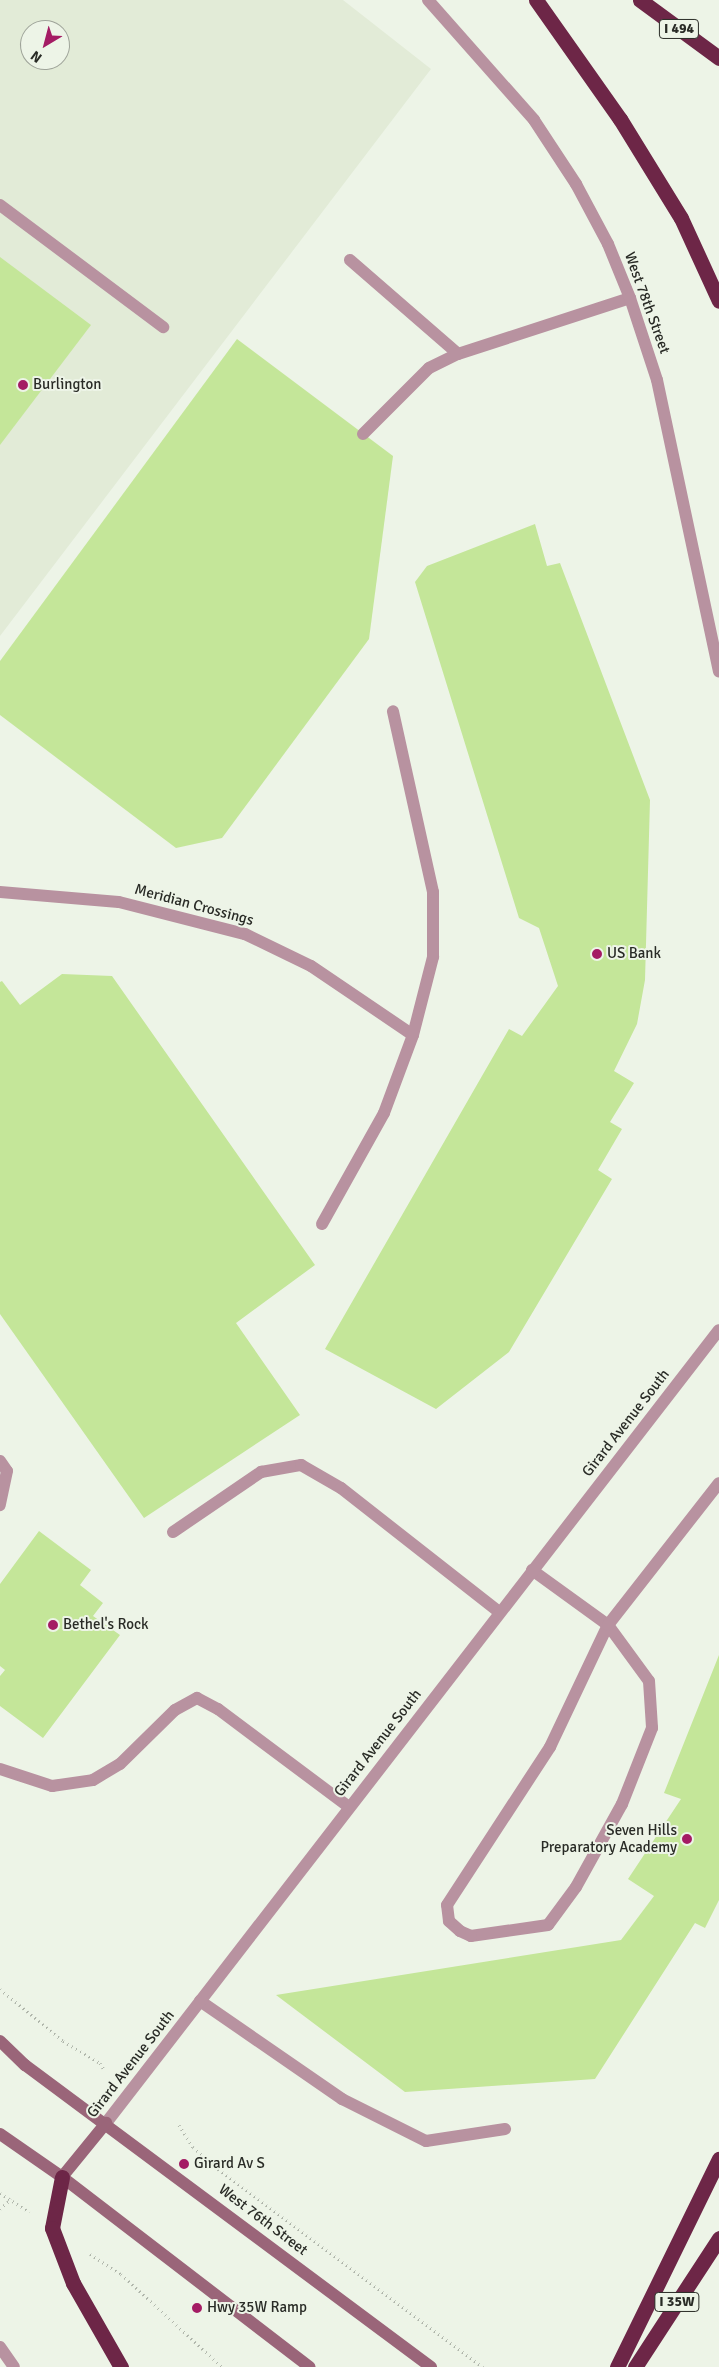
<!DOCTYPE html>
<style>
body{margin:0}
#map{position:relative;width:719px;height:2367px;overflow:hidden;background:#edf4e7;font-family:Signika,sans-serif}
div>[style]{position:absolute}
.built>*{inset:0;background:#e2ebd7}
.building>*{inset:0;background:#c4e699}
.path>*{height:3px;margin-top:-1.5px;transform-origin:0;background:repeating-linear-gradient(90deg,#b0b6ab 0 1px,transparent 0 5px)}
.lane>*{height:12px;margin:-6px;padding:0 6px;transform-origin:6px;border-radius:6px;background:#b892a0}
.street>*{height:12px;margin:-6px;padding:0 6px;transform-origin:6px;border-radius:6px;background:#b892a0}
.secondary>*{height:12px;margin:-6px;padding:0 6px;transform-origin:6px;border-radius:6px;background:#9a6579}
.highway>*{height:15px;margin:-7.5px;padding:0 7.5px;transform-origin:7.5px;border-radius:7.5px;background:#6d2647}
.dots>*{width:14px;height:14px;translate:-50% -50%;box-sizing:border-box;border:2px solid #edf4e7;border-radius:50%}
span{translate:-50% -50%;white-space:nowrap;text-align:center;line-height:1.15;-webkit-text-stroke:4px #edf4e7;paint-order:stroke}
.shield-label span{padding:1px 4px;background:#edf4e7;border:1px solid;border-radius:4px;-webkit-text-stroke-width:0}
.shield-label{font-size:14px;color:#292b26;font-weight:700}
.street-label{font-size:15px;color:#292b26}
.poi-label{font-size:15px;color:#292b26}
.left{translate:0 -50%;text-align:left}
.right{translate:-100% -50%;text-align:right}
.north{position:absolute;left:20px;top:20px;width:50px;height:50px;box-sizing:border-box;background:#edf4e7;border:1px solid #9fa49a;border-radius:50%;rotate:217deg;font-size:14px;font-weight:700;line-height:20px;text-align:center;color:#292b26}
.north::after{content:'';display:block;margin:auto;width:18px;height:22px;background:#a41b64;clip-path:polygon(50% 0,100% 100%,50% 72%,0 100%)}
</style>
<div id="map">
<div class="built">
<i style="clip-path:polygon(evenodd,0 0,343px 0,431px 69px,0 636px,0 0,30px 30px,60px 30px,60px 60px,30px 60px,30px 30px)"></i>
</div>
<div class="building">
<i style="clip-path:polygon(0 257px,91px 325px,0 445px)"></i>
<i style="clip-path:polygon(237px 339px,393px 456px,369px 639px,222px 838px,176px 848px,0 715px,0 661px)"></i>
<i style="clip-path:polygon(535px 524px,547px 566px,560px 563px,650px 800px,645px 980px,637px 1024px,614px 1071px,634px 1083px,610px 1122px,622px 1129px,598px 1170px,612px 1179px,509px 1352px,436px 1409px,325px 1349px,509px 1029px,522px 1036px,558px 986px,539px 928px,519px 918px,415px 582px,427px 566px)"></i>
<i style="clip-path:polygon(62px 974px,112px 976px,315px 1265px,236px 1323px,300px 1415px,144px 1518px,0 1314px,0 982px,2px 981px,20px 1005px)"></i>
<i style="clip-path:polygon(39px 1531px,91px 1570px,80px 1585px,103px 1603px,93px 1616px,120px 1635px,43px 1738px,0 1706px,0 1676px,5px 1670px,0 1666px,0 1584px)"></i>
<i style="clip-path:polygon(719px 1655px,719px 1900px,705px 1928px,695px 1923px,595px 2079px,405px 2092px,276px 1995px,621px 1940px,654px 1896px,628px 1879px,681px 1799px,664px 1793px)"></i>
</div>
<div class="path">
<i style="left:0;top:1989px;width:82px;rotate:39.5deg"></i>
<i style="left:63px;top:2041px;width:43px;rotate:30.7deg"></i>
<i style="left:100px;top:2063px;width:9px;rotate:58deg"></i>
<i style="left:179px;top:2125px;width:26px;rotate:58deg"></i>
<i style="left:193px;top:2147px;width:28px;rotate:42deg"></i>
<i style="left:214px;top:2166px;width:336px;rotate:36.8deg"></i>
<i style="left:0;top:2193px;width:35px;rotate:33deg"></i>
<i style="left:0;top:2209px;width:15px;rotate:-42deg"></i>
<i style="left:90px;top:2254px;width:37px;rotate:33deg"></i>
<i style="left:121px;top:2274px;width:137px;rotate:42.6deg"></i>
</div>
<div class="lane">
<i style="left:0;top:205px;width:204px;rotate:36.8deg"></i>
<i style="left:350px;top:260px;width:143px;rotate:41deg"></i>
<i style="left:458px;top:354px;width:181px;rotate:-18deg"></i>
<i style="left:363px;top:434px;width:93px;rotate:-45deg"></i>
<i style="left:429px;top:368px;width:32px;rotate:-26deg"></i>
<i style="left:0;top:1461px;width:12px;rotate:55deg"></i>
<i style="left:7px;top:1471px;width:35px;rotate:102deg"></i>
<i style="left:173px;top:1532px;width:107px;rotate:-34.3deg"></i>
<i style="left:261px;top:1472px;width:41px;rotate:-9.9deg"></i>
<i style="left:301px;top:1465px;width:46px;rotate:29.9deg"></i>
<i style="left:341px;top:1488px;width:201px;rotate:38.1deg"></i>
<i style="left:532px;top:1570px;width:94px;rotate:35.9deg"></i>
<i style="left:608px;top:1625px;width:69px;rotate:53.8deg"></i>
<i style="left:649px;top:1681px;width:47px;rotate:86.3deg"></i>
<i style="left:652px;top:1728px;width:82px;rotate:111.5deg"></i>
<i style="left:622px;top:1804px;width:95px;rotate:119deg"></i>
<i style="left:576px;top:1887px;width:47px;rotate:126.4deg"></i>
<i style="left:548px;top:1925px;width:78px;rotate:171.9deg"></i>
<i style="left:471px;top:1936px;width:12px;rotate:-156deg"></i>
<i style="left:460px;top:1931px;width:15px;rotate:-138deg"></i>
<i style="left:449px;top:1921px;width:16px;rotate:-97deg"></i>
<i style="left:447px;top:1905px;width:189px;rotate:-56.9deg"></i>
<i style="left:550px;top:1747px;width:135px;rotate:-64.6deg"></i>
<i style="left:608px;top:1625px;width:180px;rotate:-52deg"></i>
<i style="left:0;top:1769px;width:55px;rotate:18.1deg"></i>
<i style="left:52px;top:1786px;width:41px;rotate:-8.3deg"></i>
<i style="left:93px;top:1780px;width:31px;rotate:-31deg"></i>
<i style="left:120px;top:1764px;width:77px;rotate:-44.5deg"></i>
<i style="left:175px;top:1710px;width:25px;rotate:-29deg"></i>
<i style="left:197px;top:1698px;width:24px;rotate:28deg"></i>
<i style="left:218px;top:1709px;width:164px;rotate:36.8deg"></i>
<i style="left:200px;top:2001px;width:173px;rotate:34.6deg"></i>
<i style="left:342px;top:2099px;width:94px;rotate:26.6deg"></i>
<i style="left:426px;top:2141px;width:80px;rotate:-8.6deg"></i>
</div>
<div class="street">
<i style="left:428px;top:0;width:160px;rotate:48.5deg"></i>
<i style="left:534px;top:120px;width:77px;rotate:56.7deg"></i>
<i style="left:576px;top:184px;width:68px;rotate:61.9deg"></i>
<i style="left:608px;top:244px;width:58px;rotate:67.8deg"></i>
<i style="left:630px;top:298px;width:86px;rotate:71.8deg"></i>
<i style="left:657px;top:380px;width:298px;rotate:78deg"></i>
<i style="left:0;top:892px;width:119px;rotate:4.8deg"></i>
<i style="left:119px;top:902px;width:130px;rotate:14.3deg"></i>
<i style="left:245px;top:934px;width:73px;rotate:25.9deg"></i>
<i style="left:311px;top:966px;width:123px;rotate:34.1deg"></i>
<i style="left:322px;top:1224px;width:127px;rotate:-60.8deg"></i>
<i style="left:384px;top:1113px;width:83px;rotate:-69.6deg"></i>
<i style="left:413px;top:1035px;width:81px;rotate:-75.6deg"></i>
<i style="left:433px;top:957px;width:65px;rotate:-90deg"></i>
<i style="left:433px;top:892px;width:185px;rotate:-102.5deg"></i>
<i style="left:106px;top:2123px;width:1002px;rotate:-52.3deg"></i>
<i style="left:0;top:2347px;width:24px;rotate:55deg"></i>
</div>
<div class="secondary">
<i style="left:0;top:2041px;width:35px;rotate:44deg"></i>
<i style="left:25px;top:2065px;width:506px;rotate:36.64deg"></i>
<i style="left:0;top:2134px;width:75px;rotate:34.7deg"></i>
<i style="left:62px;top:2177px;width:312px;rotate:37.5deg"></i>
<i style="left:62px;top:2177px;width:70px;rotate:-50.8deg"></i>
</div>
<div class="highway">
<i style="left:536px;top:0;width:146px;rotate:54.8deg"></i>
<i style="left:620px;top:119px;width:116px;rotate:58.4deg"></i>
<i style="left:681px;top:218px;width:91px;rotate:65.4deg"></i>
<i style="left:640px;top:0;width:98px;rotate:36.3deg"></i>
<i style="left:62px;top:2177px;width:52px;rotate:101.1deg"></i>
<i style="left:52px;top:2228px;width:59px;rotate:69.1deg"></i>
<i style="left:73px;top:2283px;width:97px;rotate:60.3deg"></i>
<i style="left:617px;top:2367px;width:232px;rotate:-63.9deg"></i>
<i style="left:635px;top:2367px;width:154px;rotate:-56.9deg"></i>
</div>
<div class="dots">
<i style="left:23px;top:385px;background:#a41b64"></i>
<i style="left:597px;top:954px;background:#a41b64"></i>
<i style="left:53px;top:1625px;background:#a41b64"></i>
<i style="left:687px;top:1839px;background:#a41b64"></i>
<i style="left:184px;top:2164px;background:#a41b64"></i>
<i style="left:197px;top:2308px;background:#a41b64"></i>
</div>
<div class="shield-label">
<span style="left:679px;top:29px">I 494</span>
<span style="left:677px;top:2302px">I 35W</span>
</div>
<div class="street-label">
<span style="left:647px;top:303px;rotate:70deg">West 78th Street</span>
<span style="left:194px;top:905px;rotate:15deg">Meridian Crossings</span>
<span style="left:626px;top:1423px;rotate:-52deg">Girard Avenue South</span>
<span style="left:378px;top:1743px;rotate:-52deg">Girard Avenue South</span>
<span style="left:131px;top:2064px;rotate:-52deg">Girard Avenue South</span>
<span style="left:263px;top:2220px;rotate:37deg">West 76th Street</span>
</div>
<div class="poi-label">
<span class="left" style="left:33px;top:385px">Burlington</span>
<span class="left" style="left:607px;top:954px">US Bank</span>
<span class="left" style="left:63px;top:1625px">Bethel's Rock</span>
<span class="right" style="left:677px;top:1839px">Seven Hills<br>Preparatory Academy</span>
<span class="left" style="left:194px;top:2164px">Girard Av S</span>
<span class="left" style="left:207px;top:2308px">Hwy 35W Ramp</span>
</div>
<div class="north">N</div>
</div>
